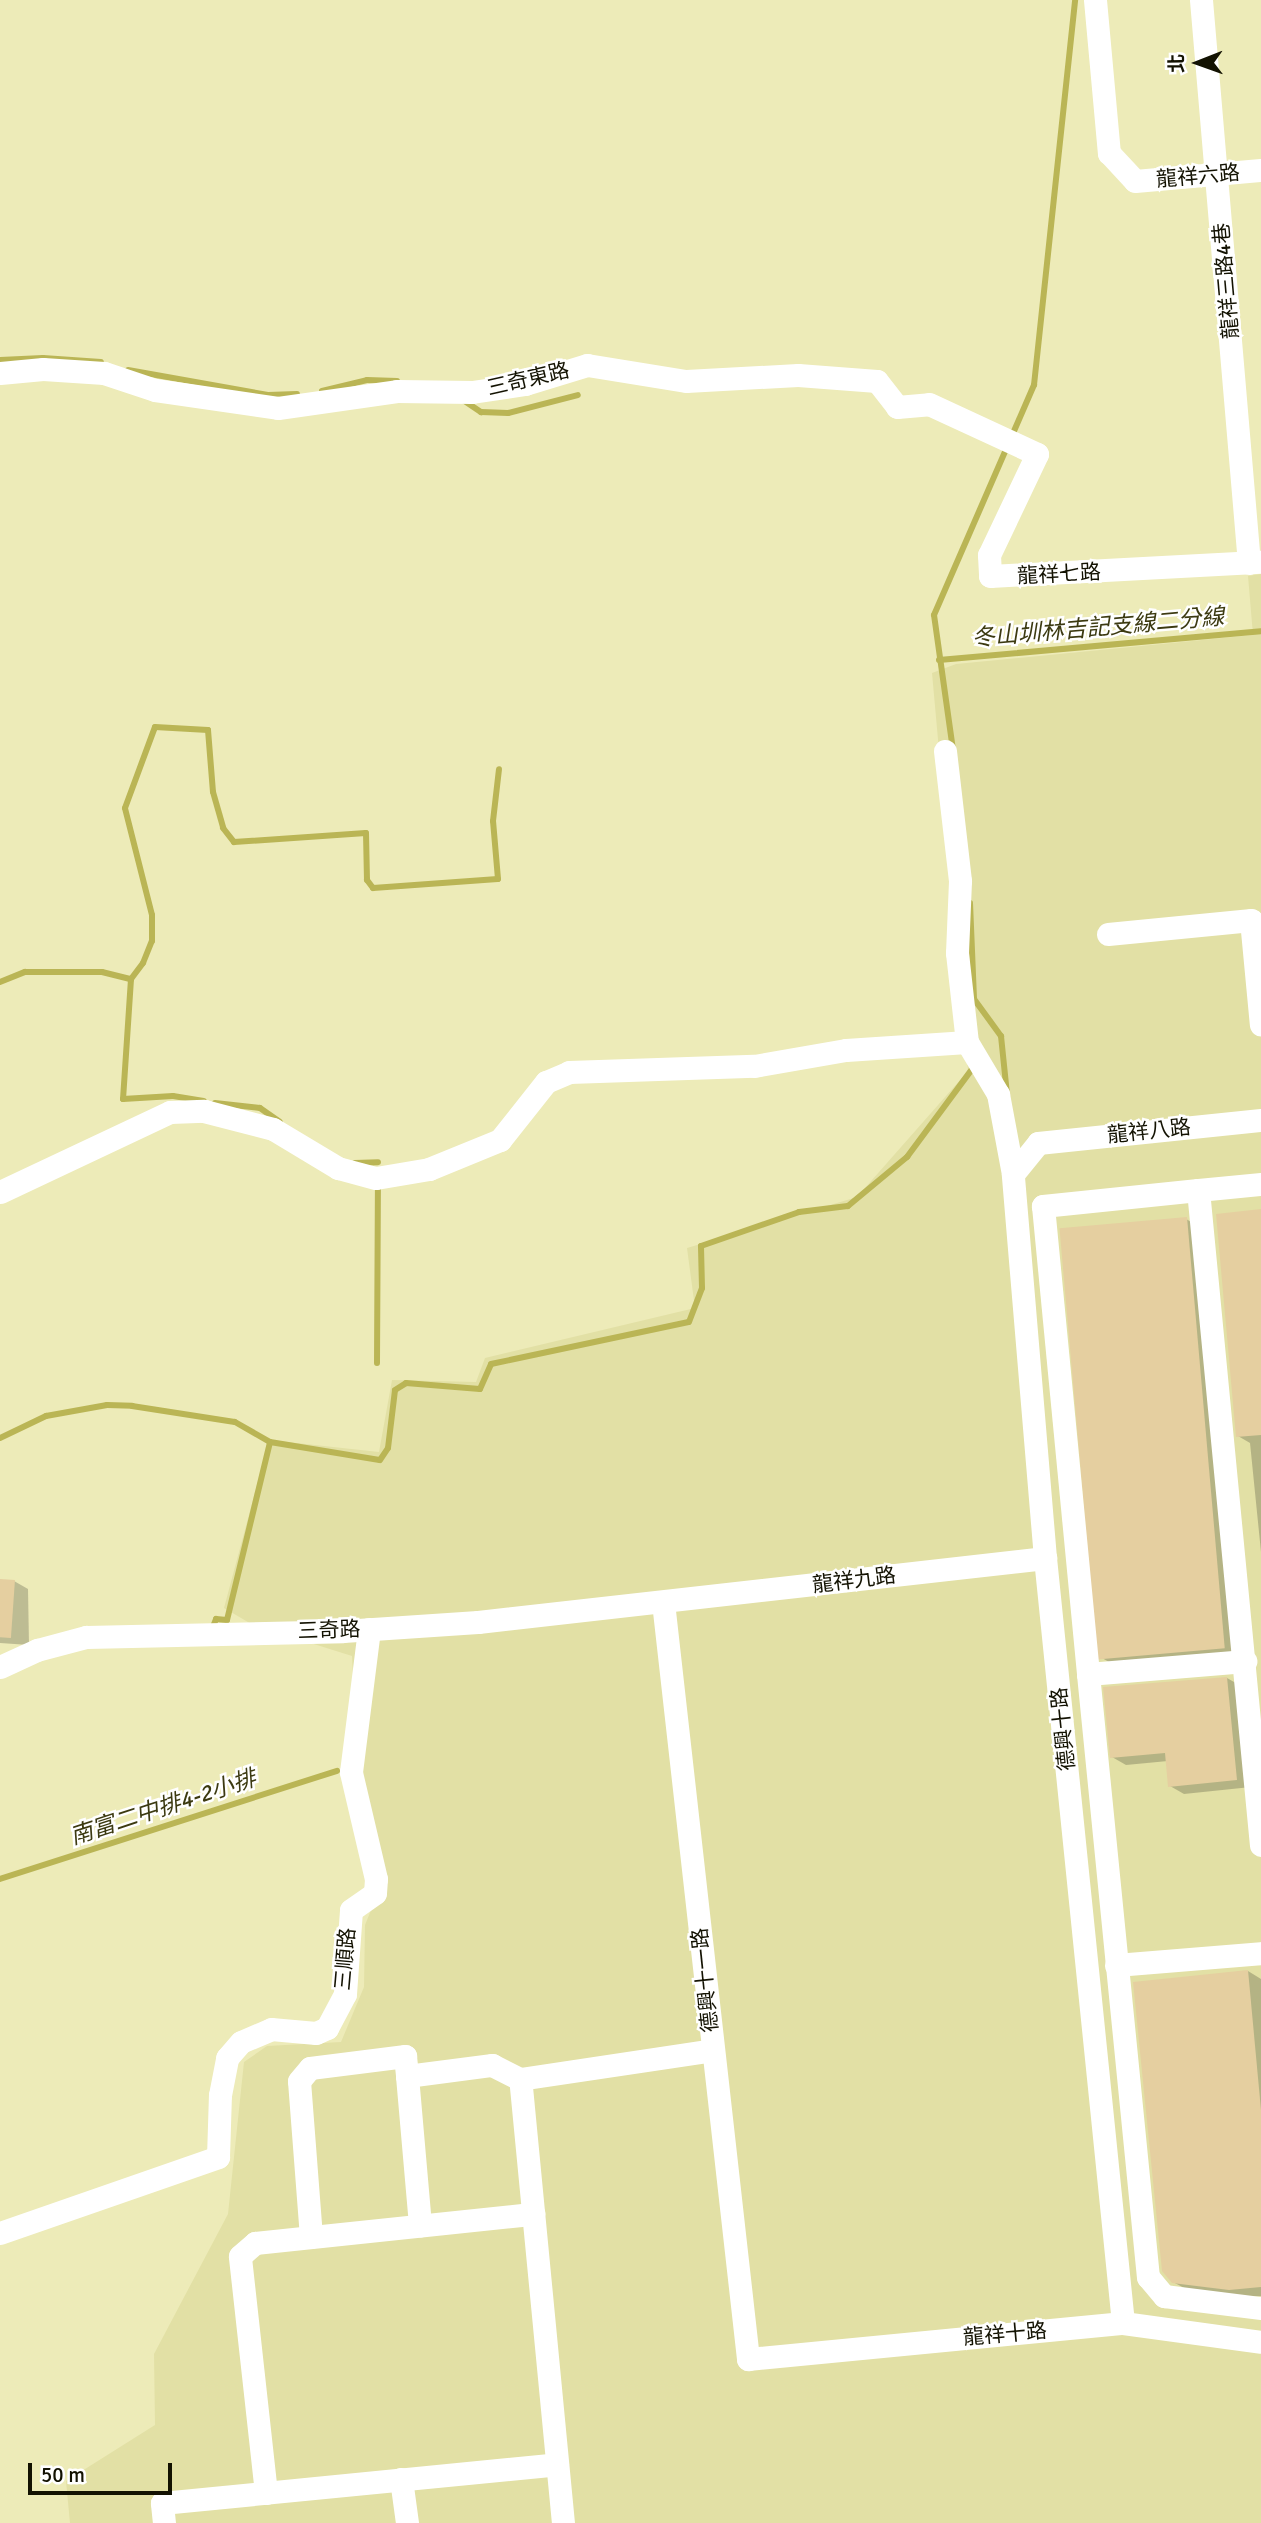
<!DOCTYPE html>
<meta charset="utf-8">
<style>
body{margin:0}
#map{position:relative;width:1261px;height:2523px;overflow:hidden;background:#edebb8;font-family:Signika,"Noto Sans TC",sans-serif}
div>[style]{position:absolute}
.built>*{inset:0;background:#e2e0a5}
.shadow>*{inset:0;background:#0003}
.stream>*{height:6px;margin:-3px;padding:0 3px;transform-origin:3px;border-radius:3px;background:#bab555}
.building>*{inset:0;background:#e5cfa0;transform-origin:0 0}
.minor>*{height:23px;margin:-11.5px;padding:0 11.5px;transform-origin:11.5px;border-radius:11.5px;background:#fff}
span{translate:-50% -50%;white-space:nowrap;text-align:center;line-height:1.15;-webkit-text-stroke:5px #fff;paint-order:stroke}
.street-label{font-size:21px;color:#131202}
.water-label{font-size:23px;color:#3c3a11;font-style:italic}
.north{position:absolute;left:1163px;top:28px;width:70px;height:70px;-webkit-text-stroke:5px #fff;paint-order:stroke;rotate:269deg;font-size:19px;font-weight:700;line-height:28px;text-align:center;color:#131202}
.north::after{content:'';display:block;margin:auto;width:24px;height:32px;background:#131202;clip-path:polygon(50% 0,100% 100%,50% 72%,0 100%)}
.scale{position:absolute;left:28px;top:2463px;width:144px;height:32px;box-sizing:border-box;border:4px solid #131202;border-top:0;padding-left:9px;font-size:21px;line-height:24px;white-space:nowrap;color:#131202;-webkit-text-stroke:5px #fff;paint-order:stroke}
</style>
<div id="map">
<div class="built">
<i style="clip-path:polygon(1261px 574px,1261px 2523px,70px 2523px,66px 2481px,155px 2425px,154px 2354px,228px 2214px,244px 2062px,267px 2046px,341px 2042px,364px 1987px,365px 1925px,384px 1878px,358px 1774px,352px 1656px,253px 1625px,224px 1608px,269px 1440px,379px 1452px,392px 1380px,476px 1382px,485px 1358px,695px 1308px,687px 1248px,857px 1197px,968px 1071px,932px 673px,956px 664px,1253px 635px,1248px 576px)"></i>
</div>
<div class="shadow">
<i style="clip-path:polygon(1261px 1211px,1261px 1552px,1250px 1443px,1238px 1436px)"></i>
<i style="clip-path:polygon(1186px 1219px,1200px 1227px,1236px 1656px,1116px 1666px,1102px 1658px)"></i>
<i style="clip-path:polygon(0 1581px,14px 1581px,28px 1589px,29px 1645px,0 1643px)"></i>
<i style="clip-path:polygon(1227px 1678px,1241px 1686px,1251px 1787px,1184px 1794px,1170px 1786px,1168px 1761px,1126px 1765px,1112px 1757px)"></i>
<i style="clip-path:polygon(1248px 1971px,1261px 1979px,1261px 2296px,1244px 2297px,1188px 2290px,1173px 2282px)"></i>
</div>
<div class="stream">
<i style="left:0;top:360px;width:43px;rotate:-2.7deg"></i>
<i style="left:43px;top:358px;width:58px;rotate:3.9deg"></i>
<i style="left:128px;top:370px;width:142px;rotate:10.1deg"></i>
<i style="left:268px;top:395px;width:29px;rotate:-2deg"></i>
<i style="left:322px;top:391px;width:46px;rotate:-13.7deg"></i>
<i style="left:367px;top:380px;width:30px;rotate:2deg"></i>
<i style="left:463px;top:400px;width:22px;rotate:34deg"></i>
<i style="left:481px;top:412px;width:27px;rotate:2deg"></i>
<i style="left:508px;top:413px;width:72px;rotate:-14.4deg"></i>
<i style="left:939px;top:660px;width:323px;rotate:-5.1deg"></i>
<i style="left:953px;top:750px;width:136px;rotate:-98deg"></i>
<i style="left:934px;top:615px;width:251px;rotate:-66.5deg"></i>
<i style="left:1034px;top:385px;width:387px;rotate:-83.9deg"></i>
<i style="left:970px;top:903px;width:96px;rotate:87.6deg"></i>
<i style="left:974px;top:999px;width:46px;rotate:53.9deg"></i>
<i style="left:1001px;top:1036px;width:58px;rotate:84.1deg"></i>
<i style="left:131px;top:979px;width:120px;rotate:93.8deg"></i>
<i style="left:123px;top:1099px;width:50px;rotate:-3.4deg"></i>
<i style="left:173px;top:1096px;width:31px;rotate:9deg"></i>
<i style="left:0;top:982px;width:27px;rotate:-22deg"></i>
<i style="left:25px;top:972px;width:77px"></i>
<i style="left:102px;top:972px;width:30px;rotate:14deg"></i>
<i style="left:131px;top:979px;width:20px;rotate:-53deg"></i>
<i style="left:143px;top:963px;width:24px;rotate:-68deg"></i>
<i style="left:152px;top:941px;width:26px;rotate:-90deg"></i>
<i style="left:152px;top:915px;width:110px;rotate:-104.2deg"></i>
<i style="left:125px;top:808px;width:86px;rotate:-69.7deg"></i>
<i style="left:155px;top:727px;width:53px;rotate:3.2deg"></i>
<i style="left:208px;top:730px;width:62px;rotate:85.4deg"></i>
<i style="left:213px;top:792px;width:37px;rotate:74deg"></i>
<i style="left:223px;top:828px;width:18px;rotate:52deg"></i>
<i style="left:234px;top:842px;width:132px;rotate:-3.9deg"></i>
<i style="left:366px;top:833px;width:47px;rotate:88.8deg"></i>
<i style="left:367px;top:880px;width:10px;rotate:53deg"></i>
<i style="left:373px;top:888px;width:125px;rotate:-4.1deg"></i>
<i style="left:498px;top:879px;width:58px;rotate:-94.9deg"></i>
<i style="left:493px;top:821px;width:52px;rotate:-83.4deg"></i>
<i style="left:215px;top:1103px;width:45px;rotate:6.3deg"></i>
<i style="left:260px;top:1108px;width:24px;rotate:35deg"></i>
<i style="left:355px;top:1163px;width:23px;rotate:-2deg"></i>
<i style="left:377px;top:1363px;width:180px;rotate:-89.7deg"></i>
<i style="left:0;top:1438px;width:51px;rotate:-25.6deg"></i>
<i style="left:46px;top:1416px;width:62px;rotate:-10.2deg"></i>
<i style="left:107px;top:1405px;width:25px;rotate:2deg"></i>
<i style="left:132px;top:1406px;width:104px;rotate:8.8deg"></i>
<i style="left:235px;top:1422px;width:40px;rotate:29.7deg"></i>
<i style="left:270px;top:1442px;width:111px;rotate:9.3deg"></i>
<i style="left:380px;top:1460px;width:14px;rotate:-56deg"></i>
<i style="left:388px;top:1448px;width:58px;rotate:-83.1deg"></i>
<i style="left:395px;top:1390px;width:13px;rotate:-32deg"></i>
<i style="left:406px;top:1383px;width:74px;rotate:4.6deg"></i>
<i style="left:480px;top:1389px;width:27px;rotate:-66deg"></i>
<i style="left:491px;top:1364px;width:202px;rotate:-12deg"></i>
<i style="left:689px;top:1322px;width:36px;rotate:-69deg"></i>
<i style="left:702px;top:1288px;width:42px;rotate:-91.4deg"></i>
<i style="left:701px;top:1246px;width:104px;rotate:-19.1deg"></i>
<i style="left:799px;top:1212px;width:49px;rotate:-7deg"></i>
<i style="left:848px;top:1206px;width:77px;rotate:-39.7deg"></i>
<i style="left:907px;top:1157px;width:114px;rotate:-53.5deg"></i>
<i style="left:212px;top:1629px;width:11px;rotate:-68deg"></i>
<i style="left:216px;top:1619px;width:11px;rotate:5deg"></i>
<i style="left:227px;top:1620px;width:183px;rotate:-76.4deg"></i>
<i style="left:0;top:1879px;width:354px;rotate:-17.8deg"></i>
</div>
<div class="building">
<i style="clip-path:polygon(1261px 1209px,1261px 1435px,1236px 1437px,1216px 1214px)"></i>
<i style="left:1187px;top:1217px;width:433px;height:128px;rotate:85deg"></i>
<i style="left:0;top:1579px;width:15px;height:58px;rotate:4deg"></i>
<i style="clip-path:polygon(1227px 1677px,1237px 1780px,1168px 1787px,1165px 1753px,1110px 1758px,1103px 1687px)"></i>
<i style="clip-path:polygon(1248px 1970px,1261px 2110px,1261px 2287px,1229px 2290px,1172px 2283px,1162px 2271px,1133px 1982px)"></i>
</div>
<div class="minor">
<i style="left:1095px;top:0;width:154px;rotate:84.8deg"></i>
<i style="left:1109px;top:153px;width:38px;rotate:47deg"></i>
<i style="left:1135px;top:181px;width:126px;rotate:-5deg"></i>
<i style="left:1201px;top:0;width:565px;rotate:85.13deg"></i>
<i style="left:0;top:373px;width:43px;rotate:-5.3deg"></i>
<i style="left:43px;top:369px;width:61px;rotate:3.8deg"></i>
<i style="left:104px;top:373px;width:54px;rotate:18.4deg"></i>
<i style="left:155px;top:390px;width:124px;rotate:8.3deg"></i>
<i style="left:278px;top:408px;width:120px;rotate:-8.1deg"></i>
<i style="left:397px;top:391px;width:75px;rotate:0.8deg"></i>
<i style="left:472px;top:392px;width:54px;rotate:-8.6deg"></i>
<i style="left:525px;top:384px;width:65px;rotate:-17deg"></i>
<i style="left:587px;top:365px;width:100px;rotate:9.2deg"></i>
<i style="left:686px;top:381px;width:112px;rotate:-3.1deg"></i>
<i style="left:798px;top:375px;width:79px;rotate:4.3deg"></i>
<i style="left:877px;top:381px;width:33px;rotate:52deg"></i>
<i style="left:897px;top:407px;width:32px;rotate:-5deg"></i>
<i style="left:929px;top:404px;width:119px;rotate:24.8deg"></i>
<i style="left:1037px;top:454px;width:112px;rotate:115.4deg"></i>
<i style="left:989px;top:555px;width:21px;rotate:87deg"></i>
<i style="left:990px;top:576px;width:271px;rotate:-3deg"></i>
<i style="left:945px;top:751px;width:131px;rotate:83.4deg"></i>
<i style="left:960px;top:881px;width:72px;rotate:92.4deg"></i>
<i style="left:957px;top:953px;width:90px;rotate:83.6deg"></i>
<i style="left:967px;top:1042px;width:61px;rotate:59.2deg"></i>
<i style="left:998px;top:1094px;width:81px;rotate:79.4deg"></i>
<i style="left:1108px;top:934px;width:144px;rotate:-5.6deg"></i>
<i style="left:1251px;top:920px;width:105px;rotate:84.6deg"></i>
<i style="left:1261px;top:1184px;width:63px;rotate:174.6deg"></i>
<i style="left:1198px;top:1190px;width:658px;rotate:84.51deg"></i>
<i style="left:1198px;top:1190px;width:156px;rotate:174.1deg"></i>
<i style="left:1043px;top:1206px;width:470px;rotate:84.5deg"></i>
<i style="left:1088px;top:1674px;width:158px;rotate:-4.7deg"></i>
<i style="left:0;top:1192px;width:188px;rotate:-25.2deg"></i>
<i style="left:170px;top:1112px;width:34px;rotate:-2deg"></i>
<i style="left:204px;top:1111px;width:71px;rotate:14.6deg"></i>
<i style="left:273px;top:1129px;width:76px;rotate:31deg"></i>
<i style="left:338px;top:1168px;width:39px;rotate:15deg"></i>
<i style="left:376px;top:1178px;width:54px;rotate:-9.6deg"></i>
<i style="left:429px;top:1169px;width:77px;rotate:-22.2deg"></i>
<i style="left:500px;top:1140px;width:74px;rotate:-51.6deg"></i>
<i style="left:546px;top:1082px;width:25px;rotate:-23deg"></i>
<i style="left:569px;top:1072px;width:185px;rotate:-1.9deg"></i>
<i style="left:754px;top:1066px;width:93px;rotate:-9.9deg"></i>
<i style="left:846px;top:1050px;width:121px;rotate:-3.8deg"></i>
<i style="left:663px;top:1602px;width:762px;rotate:83.59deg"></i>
<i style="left:748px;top:2359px;width:377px;rotate:-5.5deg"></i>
<i style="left:1123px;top:2323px;width:139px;rotate:7.8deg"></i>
<i style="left:0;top:1667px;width:41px;rotate:-24.7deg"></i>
<i style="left:37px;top:1650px;width:51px;rotate:-14.9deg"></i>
<i style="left:86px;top:1637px;width:257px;rotate:-1.3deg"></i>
<i style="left:343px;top:1631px;width:135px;rotate:-3.8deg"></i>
<i style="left:478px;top:1622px;width:571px;rotate:-6.44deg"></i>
<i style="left:1088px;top:1674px;width:606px;rotate:84.32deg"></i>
<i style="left:1148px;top:2277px;width:25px;rotate:50deg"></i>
<i style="left:1164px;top:2296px;width:98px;rotate:7.1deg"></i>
<i style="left:1116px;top:1965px;width:145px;rotate:-4.7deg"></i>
<i style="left:407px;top:2076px;width:150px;rotate:85deg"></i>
<i style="left:0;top:2233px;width:231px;rotate:-19.2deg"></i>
<i style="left:218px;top:2157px;width:62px;rotate:-88.2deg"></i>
<i style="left:220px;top:2095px;width:38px;rotate:-79deg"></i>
<i style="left:227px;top:2058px;width:21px;rotate:-49deg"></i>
<i style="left:241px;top:2042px;width:33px;rotate:-23deg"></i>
<i style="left:271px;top:2029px;width:45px;rotate:5.1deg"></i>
<i style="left:316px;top:2033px;width:12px;rotate:-24deg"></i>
<i style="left:327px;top:2028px;width:38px;rotate:-62deg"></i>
<i style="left:345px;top:1994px;width:84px;rotate:-85.9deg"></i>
<i style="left:351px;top:1910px;width:29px;rotate:-35deg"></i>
<i style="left:375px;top:1893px;width:14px;rotate:-86deg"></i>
<i style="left:376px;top:1879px;width:110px;rotate:-103.2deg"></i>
<i style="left:351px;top:1772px;width:144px;rotate:-82.8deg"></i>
<i style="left:311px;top:2237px;width:156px;rotate:-94.4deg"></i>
<i style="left:299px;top:2081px;width:17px;rotate:-50deg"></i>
<i style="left:310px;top:2068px;width:96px;rotate:-7.2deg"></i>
<i style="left:405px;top:2056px;width:20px;rotate:84deg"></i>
<i style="left:407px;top:2076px;width:86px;rotate:-7.4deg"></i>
<i style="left:492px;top:2065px;width:31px;rotate:27deg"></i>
<i style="left:1123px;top:2323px;width:769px;rotate:-95.82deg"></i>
<i style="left:1045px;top:1558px;width:385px;rotate:-94.8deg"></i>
<i style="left:1013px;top:1174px;width:40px;rotate:-51deg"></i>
<i style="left:1038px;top:1143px;width:224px;rotate:-5.9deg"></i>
<i style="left:401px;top:2479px;width:44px;rotate:82.2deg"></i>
<i style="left:266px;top:2493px;width:238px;rotate:-96.3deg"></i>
<i style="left:240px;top:2256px;width:20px;rotate:-41deg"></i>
<i style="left:255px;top:2243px;width:280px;rotate:-6deg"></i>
<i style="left:164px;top:2523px;width:20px;rotate:-96deg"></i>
<i style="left:162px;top:2503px;width:397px;rotate:-5.6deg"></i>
<i style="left:563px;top:2523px;width:446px;rotate:-95.5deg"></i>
<i style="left:520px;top:2079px;width:195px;rotate:-8.5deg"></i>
</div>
<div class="street-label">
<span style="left:1198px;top:176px;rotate:-5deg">龍祥六路</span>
<span style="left:1226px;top:281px;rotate:-95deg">龍祥三路4巷</span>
<span style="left:528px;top:379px;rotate:-13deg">三奇東路</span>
<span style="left:1059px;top:574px;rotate:-3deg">龍祥七路</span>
<span style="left:1149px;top:1131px;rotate:-6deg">龍祥八路</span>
<span style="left:854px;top:1580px;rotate:-7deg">龍祥九路</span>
<span style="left:329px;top:1630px;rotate:-2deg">三奇路</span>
<span style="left:1063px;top:1729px;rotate:-96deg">德興十路</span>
<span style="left:345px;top:1959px;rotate:-85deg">三順路</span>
<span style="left:705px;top:1980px;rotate:-96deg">德興十一路</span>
<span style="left:1005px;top:2334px;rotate:-5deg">龍祥十路</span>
</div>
<div class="water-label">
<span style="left:1098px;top:628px;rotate:-5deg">冬山圳林吉記支線二分線</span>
<span style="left:163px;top:1808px;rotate:-18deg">南富二中排4-2小排</span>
</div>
<div class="north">北</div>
<div class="scale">50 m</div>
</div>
